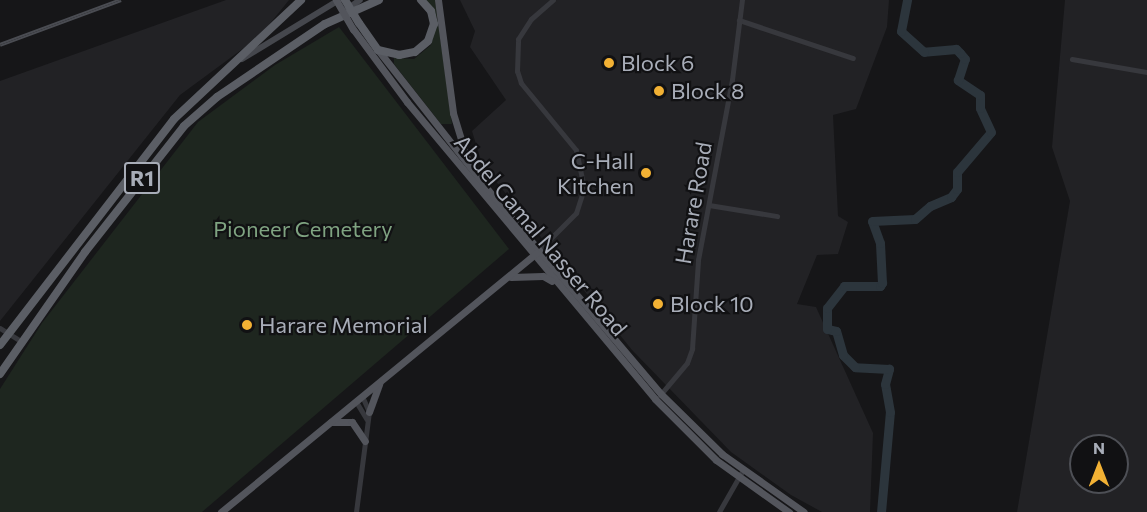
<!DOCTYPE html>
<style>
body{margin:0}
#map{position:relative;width:1147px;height:512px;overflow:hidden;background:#161618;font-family:Commissioner,sans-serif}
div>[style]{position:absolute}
.built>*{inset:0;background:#222225}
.green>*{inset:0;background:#1e261f}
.river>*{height:9px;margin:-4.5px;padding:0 4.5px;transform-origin:4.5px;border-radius:4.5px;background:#2c353c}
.minor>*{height:4.5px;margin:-2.25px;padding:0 2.25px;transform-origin:2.25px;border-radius:2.25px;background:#37383d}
.tertiary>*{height:5px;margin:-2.5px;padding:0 2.5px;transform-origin:2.5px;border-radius:2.5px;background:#37383d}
.secondary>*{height:6px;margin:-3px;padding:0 3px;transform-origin:3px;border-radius:3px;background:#45474d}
.primary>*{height:7px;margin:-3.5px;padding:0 3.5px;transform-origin:3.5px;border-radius:3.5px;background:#53555c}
.trunk>*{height:8px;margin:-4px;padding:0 4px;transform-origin:4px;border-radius:4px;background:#5b5e65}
.rail>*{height:4px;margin-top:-2px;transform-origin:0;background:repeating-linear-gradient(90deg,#111113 0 4.5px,#4a4c52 0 9px);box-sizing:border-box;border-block:2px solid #4a4c52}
.primary-bridge>*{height:7px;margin:-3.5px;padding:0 3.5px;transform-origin:3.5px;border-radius:3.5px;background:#53555c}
.trunk-bridge>*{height:8px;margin:-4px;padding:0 4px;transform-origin:4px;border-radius:4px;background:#5b5e65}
.dots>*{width:16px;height:16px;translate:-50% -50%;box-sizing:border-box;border:3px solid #111113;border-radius:50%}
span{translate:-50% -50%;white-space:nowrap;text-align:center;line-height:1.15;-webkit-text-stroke:4.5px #111113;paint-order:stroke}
.shield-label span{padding:2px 4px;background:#111113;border:2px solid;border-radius:4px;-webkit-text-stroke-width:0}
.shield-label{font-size:21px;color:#a8adb8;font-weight:700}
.poi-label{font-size:22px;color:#a8adb8}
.left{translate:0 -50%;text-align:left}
.right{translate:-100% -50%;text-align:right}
.street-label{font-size:22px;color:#a8adb8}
.park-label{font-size:22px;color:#7fa381}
.north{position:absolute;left:1069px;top:434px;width:60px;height:60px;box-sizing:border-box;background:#111113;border:2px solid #4d4f55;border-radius:50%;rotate:0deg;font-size:16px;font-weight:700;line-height:24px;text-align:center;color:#a8adb8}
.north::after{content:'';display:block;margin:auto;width:21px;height:27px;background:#f2b134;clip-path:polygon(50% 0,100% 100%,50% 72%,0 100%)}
</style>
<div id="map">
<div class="built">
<i style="clip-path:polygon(226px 0,289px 0,260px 36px,180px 95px,0 321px,0 81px)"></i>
<i style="clip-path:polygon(460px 0,889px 0,887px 27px,856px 109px,833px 115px,838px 216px,848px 222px,838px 254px,817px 255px,797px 304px,816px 307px,873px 433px,870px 512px,822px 512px,791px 495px,731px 452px,632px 350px,482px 164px,472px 131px,506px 100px,470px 47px,475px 31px)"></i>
<i style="clip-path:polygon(evenodd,1065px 0,1147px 0,1147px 512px,1017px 512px,1070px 201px,1052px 147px,1065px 0,1081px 446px,1117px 446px,1117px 482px,1081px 482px,1081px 446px)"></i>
</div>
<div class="green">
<i style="clip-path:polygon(426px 0,435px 0,452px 124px,441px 124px,394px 64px,394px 58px,414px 59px,431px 45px,437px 18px)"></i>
<i style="clip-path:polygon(339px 27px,509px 249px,202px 512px,0 512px,0 389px,42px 323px,198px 122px,275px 65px)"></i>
</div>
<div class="river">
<i style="left:881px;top:512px;width:100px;rotate:-84.9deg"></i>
<i style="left:890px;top:412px;width:28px;rotate:-100deg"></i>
<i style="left:885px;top:384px;width:16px;rotate:-75deg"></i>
<i style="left:889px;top:369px;width:34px;rotate:-177deg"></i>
<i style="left:855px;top:367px;width:17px;rotate:-135deg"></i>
<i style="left:843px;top:355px;width:25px;rotate:-106deg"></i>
<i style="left:836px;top:331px;width:9px;rotate:-167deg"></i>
<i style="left:827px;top:329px;width:21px;rotate:-90deg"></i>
<i style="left:827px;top:308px;width:28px;rotate:-52deg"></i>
<i style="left:844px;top:286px;width:36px"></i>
<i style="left:880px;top:286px;width:4px;rotate:-56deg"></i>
<i style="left:882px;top:283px;width:40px;rotate:-92.9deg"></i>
<i style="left:880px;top:243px;width:23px;rotate:-110deg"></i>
<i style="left:872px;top:221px;width:43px;rotate:-2.7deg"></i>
<i style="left:915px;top:219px;width:20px;rotate:-41deg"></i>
<i style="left:930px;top:206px;width:23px;rotate:-23deg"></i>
<i style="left:951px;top:197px;width:10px;rotate:-53deg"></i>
<i style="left:957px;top:189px;width:17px;rotate:-90deg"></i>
<i style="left:957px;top:172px;width:52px;rotate:-49.6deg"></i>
<i style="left:991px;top:132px;width:26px;rotate:-115deg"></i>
<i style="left:980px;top:108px;width:13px;rotate:-90deg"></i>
<i style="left:980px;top:95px;width:27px;rotate:-146deg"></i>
<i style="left:958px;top:80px;width:22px;rotate:-72deg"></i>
<i style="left:965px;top:59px;width:8px;rotate:-130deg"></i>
<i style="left:960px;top:53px;width:6px;rotate:-135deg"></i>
<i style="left:956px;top:49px;width:32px;rotate:175deg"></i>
<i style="left:924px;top:52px;width:31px;rotate:-138deg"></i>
<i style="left:901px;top:31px;width:32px;rotate:-79deg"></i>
</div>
<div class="minor">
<i style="left:739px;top:20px;width:120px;rotate:18.4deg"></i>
<i style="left:1072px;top:59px;width:76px;rotate:9.8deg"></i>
<i style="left:709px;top:205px;width:69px;rotate:9.2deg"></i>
<i style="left:0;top:328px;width:25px;rotate:32deg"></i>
<i style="left:661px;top:394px;width:40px;rotate:-50deg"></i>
<i style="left:687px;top:363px;width:15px;rotate:-70deg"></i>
<i style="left:692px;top:349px;width:89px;rotate:-86.1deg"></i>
<i style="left:698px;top:260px;width:183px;rotate:-79.3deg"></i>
<i style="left:732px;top:80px;width:81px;rotate:-82.9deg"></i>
<i style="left:356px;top:401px;width:21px;rotate:59deg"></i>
<i style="left:356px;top:512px;width:101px;rotate:-82.6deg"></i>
<i style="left:369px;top:412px;width:17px;rotate:-114deg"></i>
<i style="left:719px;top:512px;width:48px;rotate:-60.3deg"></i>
</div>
<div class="tertiary">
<i style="left:538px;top:251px;width:54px;rotate:-45deg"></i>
<i style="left:576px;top:213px;width:26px;rotate:-72deg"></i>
<i style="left:584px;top:188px;width:39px;rotate:-102deg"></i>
<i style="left:576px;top:150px;width:87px;rotate:-129.4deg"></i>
<i style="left:521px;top:83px;width:13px;rotate:-108deg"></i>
<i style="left:517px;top:71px;width:32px;rotate:-88deg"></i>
<i style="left:518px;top:39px;width:24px;rotate:-57deg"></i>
<i style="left:531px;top:19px;width:29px;rotate:-41deg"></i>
</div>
<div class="secondary">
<i style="left:346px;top:10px;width:17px;rotate:-36deg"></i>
<i style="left:242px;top:59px;width:114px;rotate:-31.3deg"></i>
</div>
<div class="primary">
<i style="left:438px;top:0;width:114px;rotate:82.4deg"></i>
<i style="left:453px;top:113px;width:51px;rotate:73deg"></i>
<i style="left:353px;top:29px;width:91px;rotate:53.5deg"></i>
<i style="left:407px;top:102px;width:387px;rotate:50.1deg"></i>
<i style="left:655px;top:399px;width:86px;rotate:45deg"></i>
<i style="left:716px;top:460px;width:90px;rotate:35.5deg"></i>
<i style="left:378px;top:50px;width:186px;rotate:51.8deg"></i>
<i style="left:493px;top:196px;width:260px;rotate:49.7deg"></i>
<i style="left:661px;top:394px;width:86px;rotate:44.5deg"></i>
<i style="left:722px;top:454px;width:100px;rotate:35.3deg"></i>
<i style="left:511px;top:277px;width:32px;rotate:-2deg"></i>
<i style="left:543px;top:276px;width:10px;rotate:29deg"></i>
<i style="left:369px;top:412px;width:30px;rotate:-70deg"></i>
<i style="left:331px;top:422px;width:21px"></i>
<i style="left:352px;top:422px;width:23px;rotate:56deg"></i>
<i style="left:221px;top:512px;width:408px;rotate:-39.4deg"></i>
</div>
<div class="trunk">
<i style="left:359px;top:23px;width:33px;rotate:55deg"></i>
<i style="left:378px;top:50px;width:22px;rotate:13deg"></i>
<i style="left:399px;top:55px;width:16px;rotate:-11deg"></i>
<i style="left:415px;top:52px;width:17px;rotate:-40deg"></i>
<i style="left:428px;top:41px;width:18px;rotate:-71deg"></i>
<i style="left:434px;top:24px;width:13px;rotate:-103deg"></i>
<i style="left:431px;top:11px;width:15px;rotate:-132deg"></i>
<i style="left:0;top:345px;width:285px;rotate:-52.4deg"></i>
<i style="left:174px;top:119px;width:174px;rotate:-43.1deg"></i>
<i style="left:0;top:374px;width:149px;rotate:-55.1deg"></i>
<i style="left:85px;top:252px;width:160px;rotate:-51.8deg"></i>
<i style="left:184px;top:126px;width:44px;rotate:-41.3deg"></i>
<i style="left:217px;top:97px;width:130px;rotate:-34.1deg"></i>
<i style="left:325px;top:24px;width:59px;rotate:-24deg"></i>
</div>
<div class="rail">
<i style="left:0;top:45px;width:129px;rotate:-20.4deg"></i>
</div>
<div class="primary-bridge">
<i style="left:336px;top:0;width:34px;rotate:60deg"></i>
</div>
<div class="trunk-bridge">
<i style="left:345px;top:0;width:27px;rotate:59deg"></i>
</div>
<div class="dots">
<i style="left:609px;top:63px;background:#f2b134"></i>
<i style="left:659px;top:91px;background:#f2b134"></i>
<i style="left:646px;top:173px;background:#f2b134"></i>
<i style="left:658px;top:304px;background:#f2b134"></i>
<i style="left:247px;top:325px;background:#f2b134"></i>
</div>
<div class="shield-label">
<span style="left:142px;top:178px">R1</span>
</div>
<div class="poi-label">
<span class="left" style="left:621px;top:63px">Block 6</span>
<span class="left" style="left:671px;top:91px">Block 8</span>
<span class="right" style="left:634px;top:173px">C-Hall<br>Kitchen</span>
<span class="left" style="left:670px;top:304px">Block 10</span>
<span class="left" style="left:259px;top:325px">Harare Memorial</span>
</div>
<div class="street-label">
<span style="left:693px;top:203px;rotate:-80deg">Harare Road</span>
<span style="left:541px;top:235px;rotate:50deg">Abdel Gamal Nasser Road</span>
</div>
<div class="park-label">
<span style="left:303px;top:229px">Pioneer Cemetery</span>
</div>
<div class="north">N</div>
</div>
